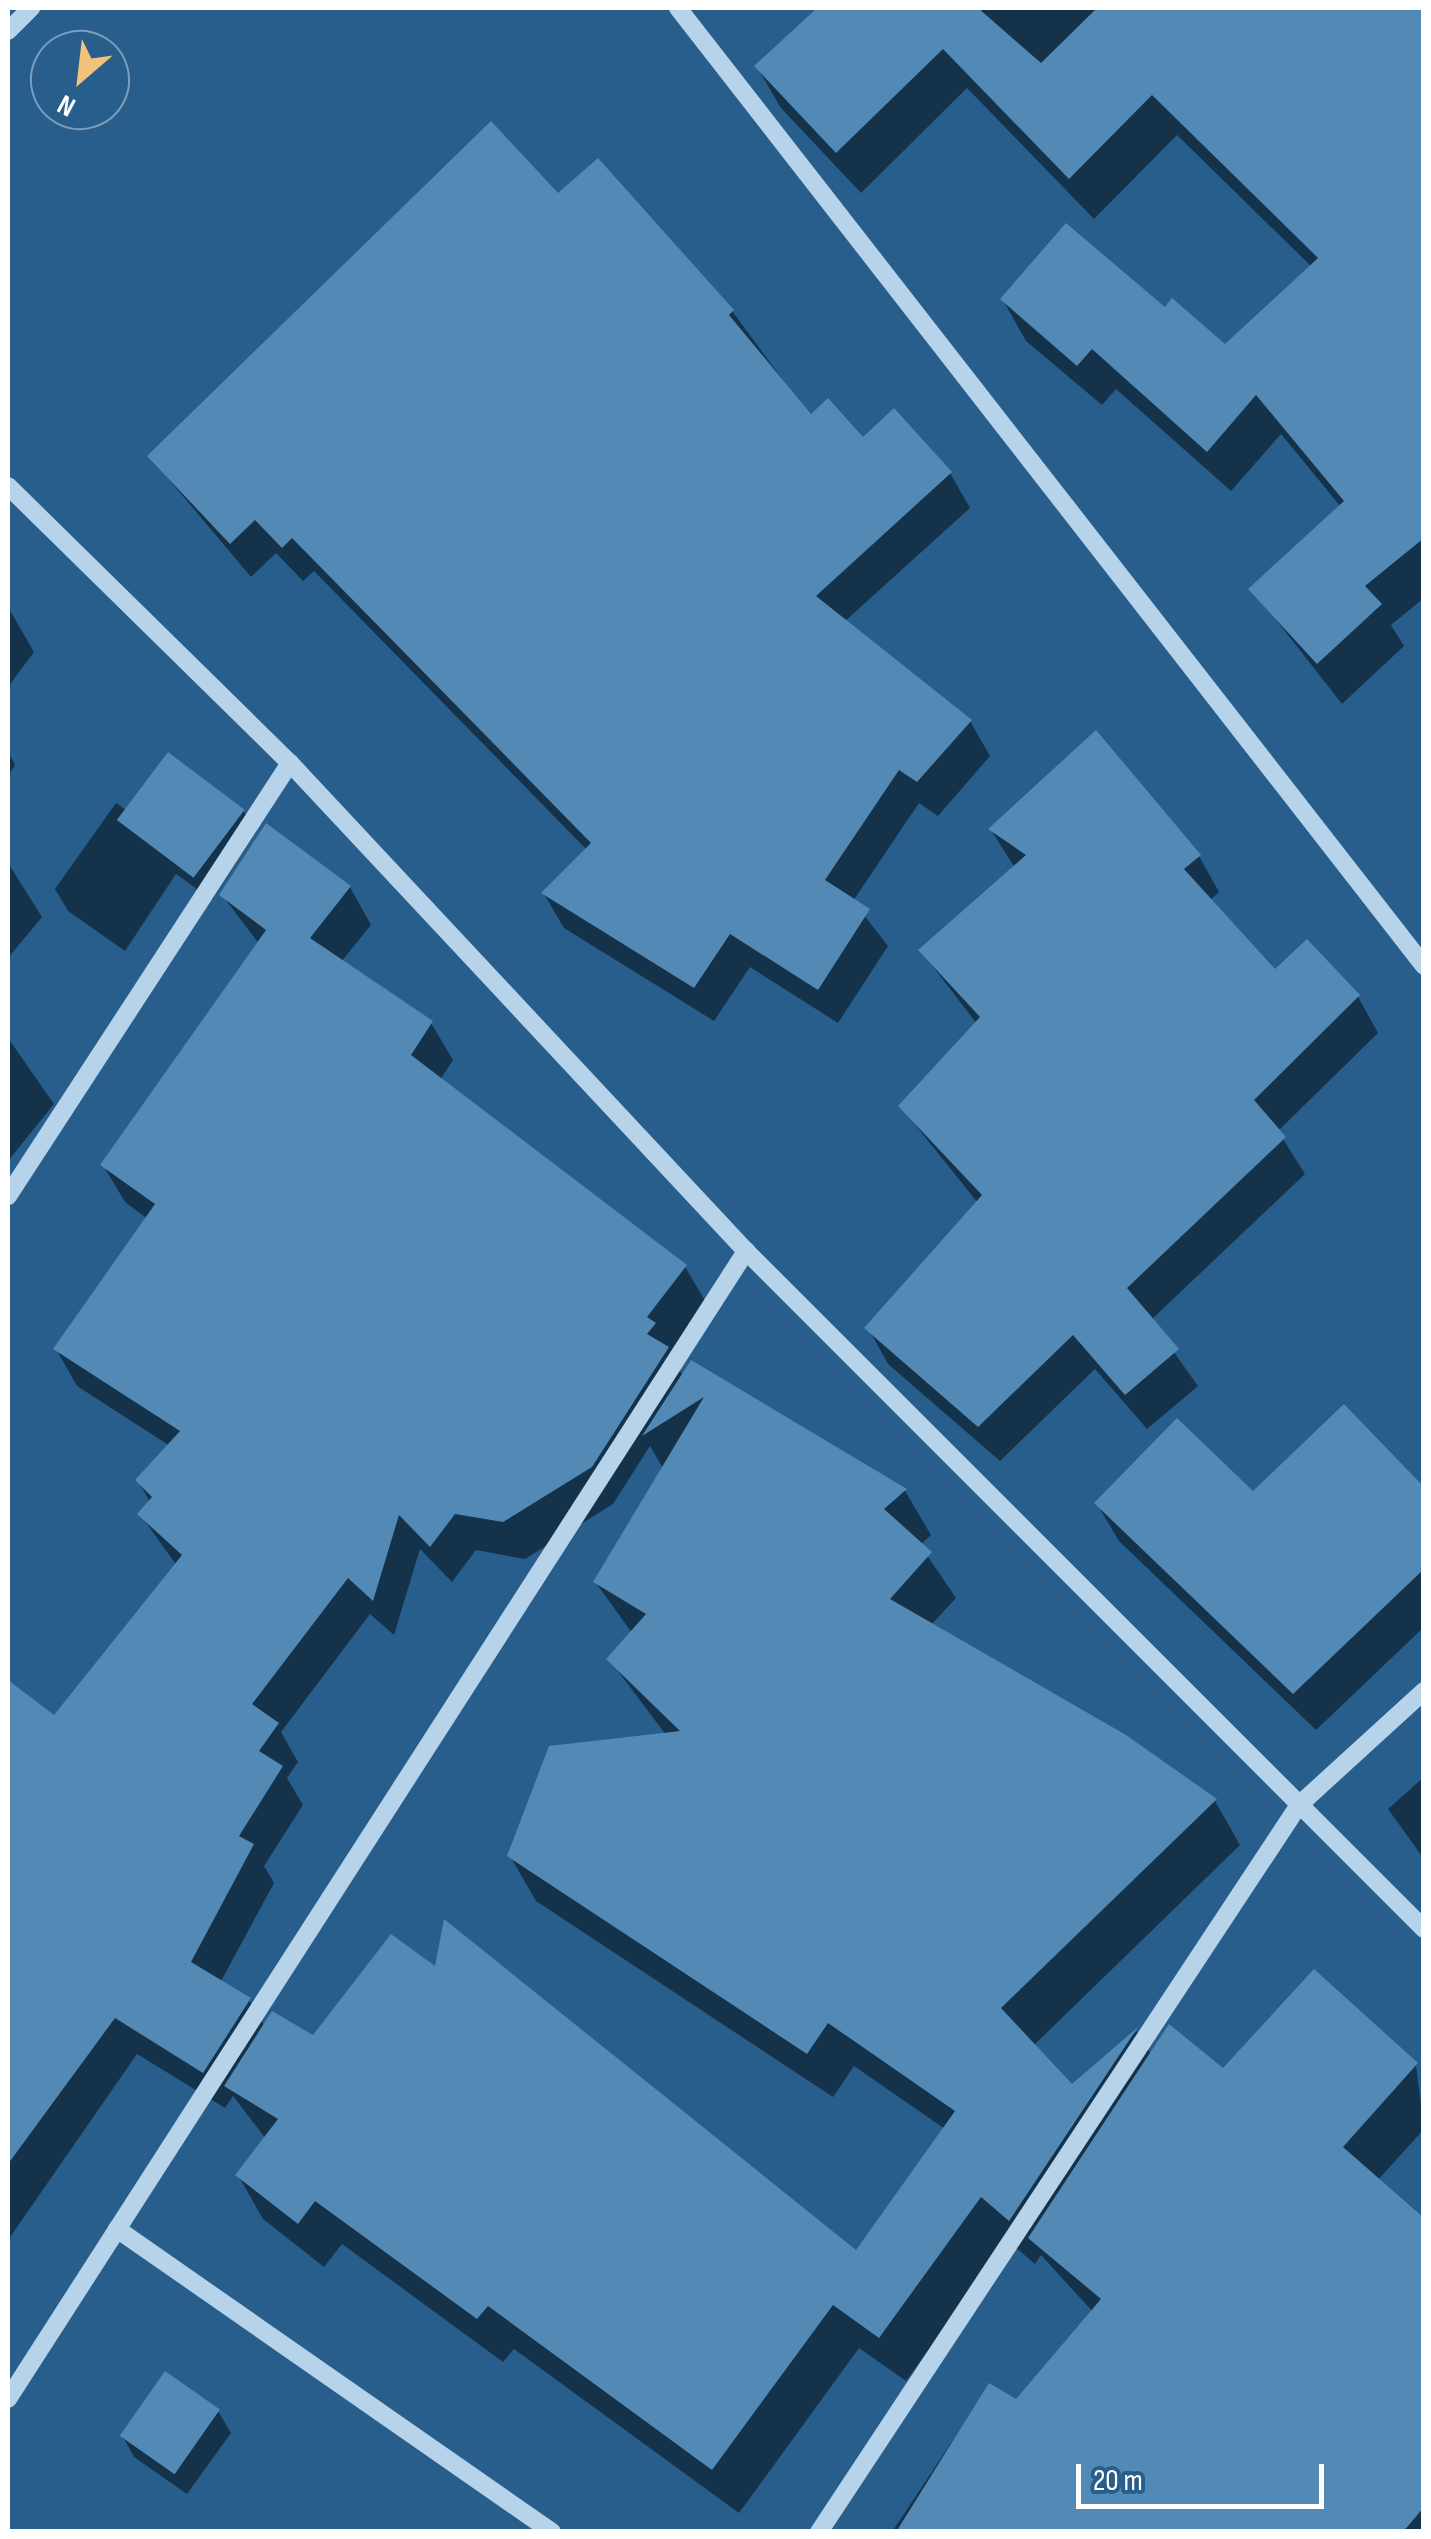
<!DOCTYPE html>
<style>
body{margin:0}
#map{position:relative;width:1431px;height:2539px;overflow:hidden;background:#275e8c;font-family:"Sofia Sans Condensed",sans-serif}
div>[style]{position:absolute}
.shadow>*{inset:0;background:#0007}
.building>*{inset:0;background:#5389b5;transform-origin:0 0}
.minor>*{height:18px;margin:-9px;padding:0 9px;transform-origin:9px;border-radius:9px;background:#b6d3ea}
span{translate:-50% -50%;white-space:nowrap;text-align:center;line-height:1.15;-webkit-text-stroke:9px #275e8c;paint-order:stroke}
.frame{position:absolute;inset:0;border:10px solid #fff;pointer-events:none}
.north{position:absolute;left:30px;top:30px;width:100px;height:100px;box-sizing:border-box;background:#275e8c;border:2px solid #7d9eba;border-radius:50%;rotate:208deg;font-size:28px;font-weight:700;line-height:40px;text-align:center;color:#fff}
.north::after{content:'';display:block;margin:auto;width:35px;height:45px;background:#f3c37b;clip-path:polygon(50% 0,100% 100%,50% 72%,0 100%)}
.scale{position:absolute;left:1076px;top:2464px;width:248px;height:45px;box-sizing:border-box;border:5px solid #fff;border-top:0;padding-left:12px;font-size:30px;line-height:35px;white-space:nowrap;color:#fff;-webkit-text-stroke:8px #275e8c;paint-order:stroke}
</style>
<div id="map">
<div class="shadow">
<i style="clip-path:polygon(821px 8px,1424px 8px,1424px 598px,1391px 625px,1404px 646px,1342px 704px,1252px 589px,1341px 507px,1281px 434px,1231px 491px,1116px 389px,1102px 405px,1026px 341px,1003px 300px,1165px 310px,1225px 347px,1312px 267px,1177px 135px,1094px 219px,967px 88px,861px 193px,781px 108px,757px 67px)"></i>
<i style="clip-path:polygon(558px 196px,732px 311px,811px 418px,950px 473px,970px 508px,844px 622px,970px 721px,990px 756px,938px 816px,919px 803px,853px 901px,888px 946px,838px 1023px,750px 967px,714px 1021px,564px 928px,544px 894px,587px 850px,314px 571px,303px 581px,276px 553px,251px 577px,150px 457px)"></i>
<i style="clip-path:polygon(8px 607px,34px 652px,8px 687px)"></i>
<i style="clip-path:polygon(8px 752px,15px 765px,8px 776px)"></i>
<i style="clip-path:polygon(116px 803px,129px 812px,243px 810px,256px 832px,212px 900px,176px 874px,125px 951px,68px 911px,55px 889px)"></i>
<i style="clip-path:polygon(991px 830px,1199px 856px,1219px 892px,1209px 901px,1275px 973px,1358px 997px,1378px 1033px,1278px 1131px,1305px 1174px,1151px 1320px,1198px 1386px,1147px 1429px,1095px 1369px,1000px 1461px,888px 1364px,868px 1328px,978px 1203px,901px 1107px,977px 1024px,921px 951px,1015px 868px)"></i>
<i style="clip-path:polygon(8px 863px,42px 917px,8px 958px)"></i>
<i style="clip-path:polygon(evenodd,350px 887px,371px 925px,341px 962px,431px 1023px,453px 1060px,440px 1080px,685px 1267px,707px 1304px,670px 1352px,683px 1376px,692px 1363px,905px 1491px,931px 1535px,920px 1545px,956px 1598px,931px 1625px,1215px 1801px,1240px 1845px,1033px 2046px,1072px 2088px,1137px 2031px,1152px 2056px,1223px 2071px,1416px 2065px,1424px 2129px,1377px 2181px,1424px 2231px,1424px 2532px,892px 2532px,989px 2386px,1017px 2402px,1093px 2312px,1041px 2255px,1035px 2264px,1007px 2240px,906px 2381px,859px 2348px,739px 2513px,514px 2349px,503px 2362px,342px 2244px,324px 2267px,263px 2219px,238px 2175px,266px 2139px,233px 2096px,225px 2108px,137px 2054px,8px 2240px,8px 1683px,55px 1719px,177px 1566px,140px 1514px,150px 1502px,138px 1481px,170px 1446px,77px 1386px,56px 1349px,148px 1219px,125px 1202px,103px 1165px,260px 945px,222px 895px,350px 887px,650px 1446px,664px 1470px,596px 1583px,632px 1633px,609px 1659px,666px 1735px,510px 1856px,536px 1901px,833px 2097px,854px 2066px,945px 2129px,856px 2254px,265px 2027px,249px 2000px,220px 1983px,274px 1883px,264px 1866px,303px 1805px,287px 1778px,298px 1762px,281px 1732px,370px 1614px,394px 1635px,420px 1549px,452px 1582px,476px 1550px,525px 1559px,613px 1504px,650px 1446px)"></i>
<i style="clip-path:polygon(8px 1038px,54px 1104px,8px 1161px)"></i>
<i style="clip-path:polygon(1424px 1491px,1424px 1627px,1316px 1730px,1119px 1541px,1097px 1504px)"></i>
<i style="clip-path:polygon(1424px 1777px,1424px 1859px,1388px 1809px)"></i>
<i style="clip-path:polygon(218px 2411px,231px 2433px,187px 2494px,134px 2457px,122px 2435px)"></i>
</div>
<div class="building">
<i style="clip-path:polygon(817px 8px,978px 8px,1041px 63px,1097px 8px,1424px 8px,1424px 538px,1365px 586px,1382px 604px,1317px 664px,1248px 589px,1344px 501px,1256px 395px,1207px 452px,1092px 349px,1077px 366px,1000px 299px,1066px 223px,1165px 307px,1172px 298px,1225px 344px,1318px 258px,1152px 95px,1069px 179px,943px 49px,836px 153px,754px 66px)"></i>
<i style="clip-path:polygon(491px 121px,558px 193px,598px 158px,734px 310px,729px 315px,811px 414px,828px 398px,863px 437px,894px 408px,952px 472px,816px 596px,972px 720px,917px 782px,899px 770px,825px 880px,870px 909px,818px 990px,730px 934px,694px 988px,541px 893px,591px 843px,292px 538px,282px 548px,255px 520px,230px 544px,147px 456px)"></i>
<i style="clip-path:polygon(1096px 730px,1201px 855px,1184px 869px,1275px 969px,1307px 939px,1360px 995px,1254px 1100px,1286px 1137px,1127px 1288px,1179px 1349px,1125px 1395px,1073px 1335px,978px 1427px,864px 1328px,982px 1195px,898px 1106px,980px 1017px,918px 950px,1026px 855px,988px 829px)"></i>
<i style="left:168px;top:752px;width:96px;height:85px;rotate:37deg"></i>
<i style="clip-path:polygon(266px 823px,351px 886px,310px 938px,433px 1021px,411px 1055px,687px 1265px,647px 1317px,656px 1323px,647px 1334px,669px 1347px,592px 1467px,503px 1522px,455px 1514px,430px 1547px,399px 1515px,373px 1601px,348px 1578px,252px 1704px,279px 1723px,259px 1751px,283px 1766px,239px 1836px,254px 1844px,191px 1962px,251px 1998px,203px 2073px,115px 2018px,8px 2164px,8px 1680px,54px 1715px,182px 1555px,137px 1514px,152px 1497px,135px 1480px,180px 1431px,53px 1349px,155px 1204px,100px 1165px,266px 930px,219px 895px)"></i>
<i style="clip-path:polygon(691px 1360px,907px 1489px,884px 1509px,932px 1552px,890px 1599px,1126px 1735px,1217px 1799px,1001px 2008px,1072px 2084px,1138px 2027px,1009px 2221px,981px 2197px,879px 2338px,833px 2305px,712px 2470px,488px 2306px,477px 2319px,315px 2201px,298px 2224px,235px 2175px,278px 2119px,224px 2086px,272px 2011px,313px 2035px,391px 1934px,435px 1966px,444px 1919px,856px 2250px,955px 2111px,828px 2023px,807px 2054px,507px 1856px,549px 1746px,680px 1731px,606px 1659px,646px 1614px,593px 1582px,704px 1397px,642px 1436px)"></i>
<i style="clip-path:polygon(1344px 1404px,1424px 1487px,1424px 1569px,1293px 1694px,1094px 1503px,1177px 1418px,1253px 1491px)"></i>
<i style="clip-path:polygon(1314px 1969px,1418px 2063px,1343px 2147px,1424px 2218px,1424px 2507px,1403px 2532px,896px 2532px,989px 2383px,1016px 2399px,1101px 2299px,1028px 2238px,1169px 2024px,1223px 2068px)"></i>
<i style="left:165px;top:2371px;width:67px;height:79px;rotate:35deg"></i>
</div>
<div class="minor">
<i style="left:678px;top:8px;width:1214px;rotate:52.09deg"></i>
<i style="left:8px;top:31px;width:33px;rotate:-45deg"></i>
<i style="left:8px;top:486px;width:395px;rotate:44.5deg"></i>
<i style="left:290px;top:763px;width:668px;rotate:46.94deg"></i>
<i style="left:746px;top:1251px;width:959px;rotate:45deg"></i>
<i style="left:8px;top:1196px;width:517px;rotate:-56.93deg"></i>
<i style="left:117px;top:2229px;width:530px;rotate:34.86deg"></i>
<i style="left:8px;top:2399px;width:1365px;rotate:-57.26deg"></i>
<i style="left:819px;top:2532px;width:871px;rotate:-56.57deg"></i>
<i style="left:1299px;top:1805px;width:169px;rotate:-42.4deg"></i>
</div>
<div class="frame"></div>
<div class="north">N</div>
<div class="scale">20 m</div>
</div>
